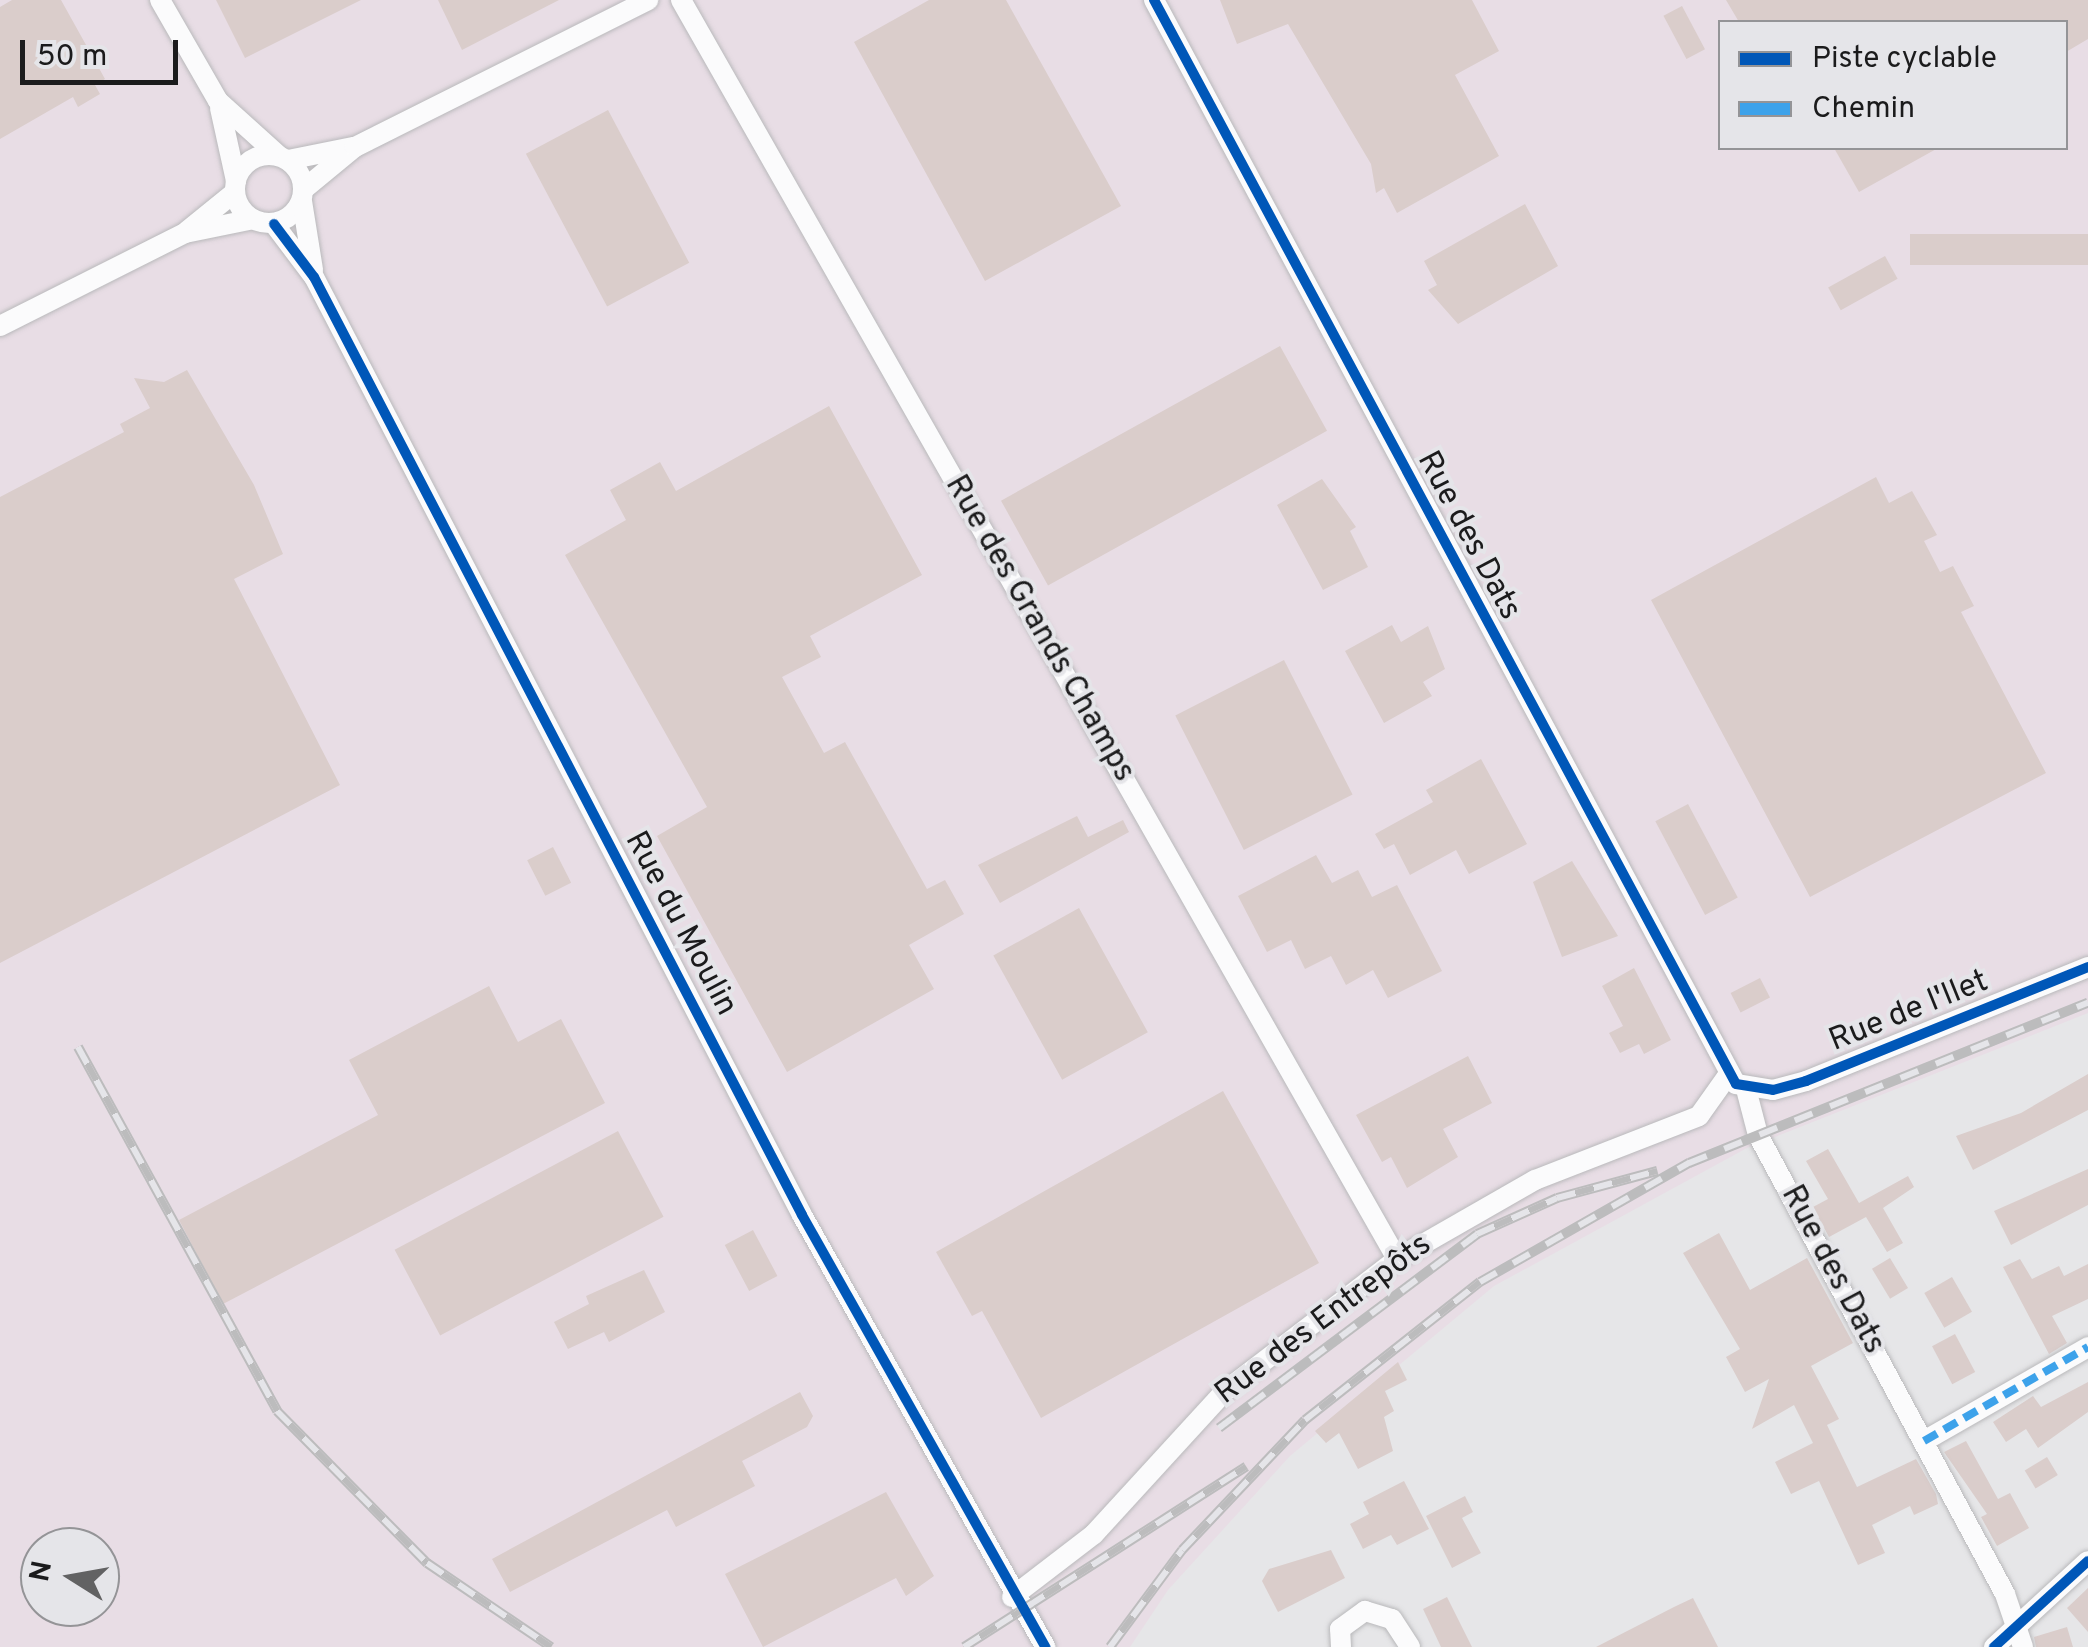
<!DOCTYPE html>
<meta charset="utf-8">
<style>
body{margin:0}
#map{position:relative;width:2088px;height:1647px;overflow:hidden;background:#e6e6e8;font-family:Overpass,sans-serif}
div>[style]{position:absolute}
.industrial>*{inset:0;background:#e8dde5}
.building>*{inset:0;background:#dacdcb;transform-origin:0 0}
.roads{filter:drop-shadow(0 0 2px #b9b9bb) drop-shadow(0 0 2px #b9b9bb)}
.minor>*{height:20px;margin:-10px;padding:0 10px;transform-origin:10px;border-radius:10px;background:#fbfbfc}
.minor>.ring{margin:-10px;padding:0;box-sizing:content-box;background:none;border:20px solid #fbfbfc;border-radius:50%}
.rail>*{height:10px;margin-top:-5px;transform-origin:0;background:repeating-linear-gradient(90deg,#e5e5e9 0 19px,#bcbcbd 0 38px);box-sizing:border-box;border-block:2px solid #bcbcbd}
.quiet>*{height:8px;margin-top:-4px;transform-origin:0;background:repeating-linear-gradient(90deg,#3da2ea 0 15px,transparent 0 23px)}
.cycleway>*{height:10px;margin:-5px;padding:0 5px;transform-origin:5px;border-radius:5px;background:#0057b8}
span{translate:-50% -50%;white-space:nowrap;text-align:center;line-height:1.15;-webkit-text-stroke:8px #e5e5e9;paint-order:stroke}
.street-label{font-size:32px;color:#1b1b1c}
.legend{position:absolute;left:1718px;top:20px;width:350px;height:130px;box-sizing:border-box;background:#e5e5e9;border:2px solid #949497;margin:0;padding:12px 18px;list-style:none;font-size:30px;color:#1b1b1c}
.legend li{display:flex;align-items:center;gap:20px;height:50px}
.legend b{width:50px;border:2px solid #949497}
.north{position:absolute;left:20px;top:1527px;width:100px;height:100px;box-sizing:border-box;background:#e5e5e9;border:2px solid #949497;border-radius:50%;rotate:281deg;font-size:28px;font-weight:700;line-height:40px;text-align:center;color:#1b1b1c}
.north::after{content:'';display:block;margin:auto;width:35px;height:45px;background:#626263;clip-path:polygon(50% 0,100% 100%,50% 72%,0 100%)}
.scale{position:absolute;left:20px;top:40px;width:158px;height:45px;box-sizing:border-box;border:5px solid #1b1b1c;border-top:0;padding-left:12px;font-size:30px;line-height:35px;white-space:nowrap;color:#1b1b1c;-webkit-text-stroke:8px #e5e5e9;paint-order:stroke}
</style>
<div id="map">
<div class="industrial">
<i style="clip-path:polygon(evenodd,0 0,2088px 0,2088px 1013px,1747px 1148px,1494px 1286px,1290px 1456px,1168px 1590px,1130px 1647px,0 1647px,0 0,1720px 22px,2066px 22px,2066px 148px,1720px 148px,1720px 22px,0 0,40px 1547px,100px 1547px,100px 1607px,40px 1607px,40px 1547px)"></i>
</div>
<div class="building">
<i style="clip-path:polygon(12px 0,61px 0,105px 79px,95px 85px,100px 94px,78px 107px,73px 97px,0 139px,0 7px)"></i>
<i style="clip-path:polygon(216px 0,361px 0,245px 58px)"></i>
<i style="clip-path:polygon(438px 0,559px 0,462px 50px)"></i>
<i style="clip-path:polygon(929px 0,1006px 0,1121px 206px,985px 281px,854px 42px)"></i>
<i style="clip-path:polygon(1220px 0,1472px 0,1499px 51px,1455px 75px,1499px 156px,1397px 213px,1384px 188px,1376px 193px,1371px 164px,1288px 24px,1237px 44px)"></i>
<i style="clip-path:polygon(1726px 0,2088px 0,2088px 39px,2066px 52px,2066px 22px,1739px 22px)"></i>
<i style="left:1682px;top:6px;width:49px;height:21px;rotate:62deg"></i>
<i style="left:608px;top:110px;width:173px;height:93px;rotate:62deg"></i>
<i style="clip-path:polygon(1834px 148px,1938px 148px,1859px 192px)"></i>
<i style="clip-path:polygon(1525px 204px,1558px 266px,1458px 324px,1428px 290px,1437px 285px,1424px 261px)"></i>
<i style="left:2088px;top:234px;width:31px;height:178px;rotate:90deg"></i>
<i style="left:1885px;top:256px;width:26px;height:65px;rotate:61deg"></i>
<i style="left:1280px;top:346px;width:97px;height:319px;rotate:61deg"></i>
<i style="clip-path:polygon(187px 370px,254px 485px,283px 554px,234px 579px,340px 785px,0 963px,0 497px,124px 432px,120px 424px,150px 408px,134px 378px,164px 382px)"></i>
<i style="clip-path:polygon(829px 406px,922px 575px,810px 636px,821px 657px,782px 677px,824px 753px,845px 742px,927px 889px,945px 880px,964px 914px,909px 945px,934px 989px,787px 1072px,657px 836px,707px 807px,565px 555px,626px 520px,610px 490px,660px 462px,676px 491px)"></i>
<i style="clip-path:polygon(1876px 477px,1889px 503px,1912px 491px,1937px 535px,1924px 541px,1940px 572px,1953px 566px,1974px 606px,1961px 612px,2046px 773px,1810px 897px,1651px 600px)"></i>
<i style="clip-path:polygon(1322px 479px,1356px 527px,1350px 531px,1368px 567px,1323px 590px,1277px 505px)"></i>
<i style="clip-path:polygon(1392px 625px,1401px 642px,1428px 626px,1445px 669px,1423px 682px,1432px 696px,1384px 723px,1345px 651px)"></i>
<i style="left:1284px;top:660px;width:151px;height:122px;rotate:63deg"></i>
<i style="clip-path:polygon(1481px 759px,1527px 844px,1469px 874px,1456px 850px,1410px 875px,1394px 844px,1384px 849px,1375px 834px,1433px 802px,1426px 790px)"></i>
<i style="left:1688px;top:804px;width:106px;height:37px;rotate:62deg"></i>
<i style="clip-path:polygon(1077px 816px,1088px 837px,1123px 820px,1129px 832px,1000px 903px,978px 865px)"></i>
<i style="left:553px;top:847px;width:40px;height:29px;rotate:63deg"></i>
<i style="clip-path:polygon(1316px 855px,1332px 883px,1358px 870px,1372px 897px,1397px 885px,1442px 971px,1388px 998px,1373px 970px,1346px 985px,1331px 956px,1305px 969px,1291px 940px,1267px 952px,1238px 896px)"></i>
<i style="clip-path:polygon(1572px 861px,1618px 936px,1562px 957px,1533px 882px)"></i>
<i style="left:1079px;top:908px;width:142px;height:98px;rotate:61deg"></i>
<i style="clip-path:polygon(1634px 968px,1671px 1040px,1644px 1054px,1639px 1044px,1620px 1053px,1609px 1033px,1623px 1026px,1602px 986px)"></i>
<i style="left:1760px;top:978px;width:22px;height:33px;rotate:63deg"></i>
<i style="clip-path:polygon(489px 986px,518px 1042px,561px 1019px,605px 1103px,223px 1304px,179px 1220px,378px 1115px,349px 1060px)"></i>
<i style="clip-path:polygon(1468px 1056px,1492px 1103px,1443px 1129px,1458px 1157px,1407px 1188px,1391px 1157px,1382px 1162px,1356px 1115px)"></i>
<i style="clip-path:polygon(2088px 1074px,2088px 1110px,1973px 1170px,1956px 1136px,2021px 1113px)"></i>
<i style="clip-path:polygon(1223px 1091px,1319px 1263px,1041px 1418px,982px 1311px,972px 1316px,936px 1252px)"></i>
<i style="left:618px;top:1131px;width:97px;height:253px;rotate:62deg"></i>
<i style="clip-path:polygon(1828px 1149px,1859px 1203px,1908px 1176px,1914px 1187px,1883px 1208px,1903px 1243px,1887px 1252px,1866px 1217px,1829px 1237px,1813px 1207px,1828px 1199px,1806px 1161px)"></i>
<i style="clip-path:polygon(2088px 1169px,2088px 1205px,2011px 1245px,1994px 1211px)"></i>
<i style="left:753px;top:1230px;width:52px;height:32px;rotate:62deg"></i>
<i style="clip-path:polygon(1719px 1233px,1750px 1290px,1807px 1258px,1853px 1343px,1811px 1366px,1839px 1419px,1827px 1425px,1857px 1487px,1916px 1459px,1936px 1494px,1938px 1504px,1914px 1515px,1910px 1506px,1872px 1525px,1885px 1553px,1858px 1565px,1819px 1481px,1791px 1494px,1775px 1462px,1813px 1443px,1794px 1405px,1752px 1429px,1769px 1379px,1745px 1392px,1726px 1357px,1740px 1349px,1683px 1253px)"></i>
<i style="left:1890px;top:1258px;width:35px;height:21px;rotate:59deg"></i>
<i style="clip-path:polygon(2020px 1259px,2032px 1279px,2059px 1266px,2064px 1276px,2088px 1264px,2088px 1299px,2052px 1316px,2067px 1343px,2049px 1354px,2003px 1267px)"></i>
<i style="clip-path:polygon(644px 1270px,665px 1312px,609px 1342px,604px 1332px,568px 1349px,554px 1322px,589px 1304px,586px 1296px)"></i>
<i style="left:1952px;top:1277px;width:40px;height:32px;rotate:60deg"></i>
<i style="left:1955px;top:1334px;width:43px;height:26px;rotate:62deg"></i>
<i style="clip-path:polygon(1398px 1362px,1407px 1380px,1385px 1391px,1394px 1411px,1384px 1417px,1393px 1451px,1358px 1469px,1339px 1433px,1326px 1443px,1315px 1431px)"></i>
<i style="clip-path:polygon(2088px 1382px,2088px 1412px,2038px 1448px,2026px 1429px,2006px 1442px,1993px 1422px,2033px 1396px,2041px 1407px)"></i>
<i style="clip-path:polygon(800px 1392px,813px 1416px,807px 1427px,742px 1461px,755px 1486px,676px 1527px,667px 1510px,510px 1592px,492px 1559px)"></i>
<i style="clip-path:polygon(1966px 1441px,1998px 1499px,2010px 1493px,2029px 1528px,1997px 1546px,1981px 1517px,1987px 1514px,1944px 1452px)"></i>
<i style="left:2047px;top:1457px;width:21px;height:26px;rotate:59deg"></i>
<i style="clip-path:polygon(1404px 1481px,1429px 1529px,1397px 1545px,1391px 1535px,1363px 1549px,1350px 1524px,1369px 1514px,1363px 1502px)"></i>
<i style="clip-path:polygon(886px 1492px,934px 1576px,906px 1596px,896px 1578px,763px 1647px,725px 1574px)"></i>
<i style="clip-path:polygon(1465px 1496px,1473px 1512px,1462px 1518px,1481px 1553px,1452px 1568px,1426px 1516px)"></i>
<i style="clip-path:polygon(1331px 1550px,1345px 1578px,1278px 1612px,1262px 1581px,1269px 1569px)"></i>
<i style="clip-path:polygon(2088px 1588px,2088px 1632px,2067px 1608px)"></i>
<i style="clip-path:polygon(1447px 1597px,1472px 1647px,1441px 1647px,1423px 1609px)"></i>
<i style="clip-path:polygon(1693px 1598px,1718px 1647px,1596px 1647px,1674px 1607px)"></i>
<i style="clip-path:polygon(2067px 1627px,2073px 1647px,2036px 1647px,2034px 1637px)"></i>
</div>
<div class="roads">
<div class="minor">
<i style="left:160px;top:0;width:116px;rotate:60.1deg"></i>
<i style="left:218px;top:101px;width:81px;rotate:42deg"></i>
<i style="left:681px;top:0;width:1448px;rotate:60.37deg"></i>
<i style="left:1154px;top:0;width:1230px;rotate:61.77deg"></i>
<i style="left:1736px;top:1084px;width:37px;rotate:9deg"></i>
<i style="left:1773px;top:1090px;width:34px;rotate:-15deg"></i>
<i style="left:1806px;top:1081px;width:304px;rotate:-22deg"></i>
<i style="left:220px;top:108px;width:75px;rotate:77.6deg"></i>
<i class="ring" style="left:235px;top:155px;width:48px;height:48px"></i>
<i style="left:288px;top:160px;width:66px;rotate:-11.3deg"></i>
<i style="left:304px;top:189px;width:66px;rotate:-39.5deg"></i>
<i style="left:355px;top:147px;width:328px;rotate:-26.6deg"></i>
<i style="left:302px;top:201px;width:70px;rotate:80.9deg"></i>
<i style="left:274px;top:224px;width:66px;rotate:53deg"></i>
<i style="left:314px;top:277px;width:1057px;rotate:62.51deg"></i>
<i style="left:802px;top:1215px;width:496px;rotate:60.6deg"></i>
<i style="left:187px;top:231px;width:62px;rotate:-39.1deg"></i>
<i style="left:0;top:326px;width:207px;rotate:-26.7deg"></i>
<i style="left:185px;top:233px;width:69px;rotate:-11.6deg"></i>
<i style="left:1746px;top:1089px;width:48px;rotate:75.4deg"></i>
<i style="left:1758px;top:1135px;width:521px;rotate:61.71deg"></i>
<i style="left:2005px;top:1594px;width:56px;rotate:71.2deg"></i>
<i style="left:1924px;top:1441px;width:189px;rotate:-29.8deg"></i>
<i style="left:1012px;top:1597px;width:103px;rotate:-37.5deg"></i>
<i style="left:1094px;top:1534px;width:194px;rotate:-47.5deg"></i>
<i style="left:1225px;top:1391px;width:217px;rotate:-37.5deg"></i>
<i style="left:1397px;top:1259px;width:159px;rotate:-29.8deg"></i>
<i style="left:1535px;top:1180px;width:176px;rotate:-21.3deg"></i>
<i style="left:1699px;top:1116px;width:50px;rotate:-54.7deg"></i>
<i style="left:1341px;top:1647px;width:18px;rotate:-93deg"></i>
<i style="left:1340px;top:1629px;width:31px;rotate:-36deg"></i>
<i style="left:1365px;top:1611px;width:28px;rotate:17deg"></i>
<i style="left:1392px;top:1619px;width:33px;rotate:57deg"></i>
<i style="left:1994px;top:1647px;width:127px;rotate:-42.5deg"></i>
</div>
</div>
<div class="rail">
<i style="left:78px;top:1047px;width:415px;rotate:61.3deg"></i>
<i style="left:277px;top:1411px;width:214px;rotate:45.4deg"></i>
<i style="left:427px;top:1563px;width:150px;rotate:34.1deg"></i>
<i style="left:1219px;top:1428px;width:323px;rotate:-36.9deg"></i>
<i style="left:1477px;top:1234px;width:88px;rotate:-24.2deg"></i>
<i style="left:1557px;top:1198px;width:104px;rotate:-15.1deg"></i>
<i style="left:964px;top:1647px;width:335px;rotate:-32.6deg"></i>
<i style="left:1110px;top:1647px;width:121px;rotate:-53.4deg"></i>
<i style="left:1182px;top:1550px;width:179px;rotate:-46.6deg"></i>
<i style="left:1305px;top:1420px;width:223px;rotate:-38.3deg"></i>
<i style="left:1480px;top:1282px;width:241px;rotate:-29.7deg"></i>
<i style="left:1689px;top:1163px;width:430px;rotate:-21.9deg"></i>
</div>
<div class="quiet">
<i style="left:1924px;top:1441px;width:189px;rotate:-29.8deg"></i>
</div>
<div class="cycleway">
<i style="left:1154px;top:0;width:1230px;rotate:61.77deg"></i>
<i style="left:1736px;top:1084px;width:37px;rotate:9deg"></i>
<i style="left:1773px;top:1090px;width:34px;rotate:-15deg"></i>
<i style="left:1806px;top:1081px;width:304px;rotate:-22deg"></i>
<i style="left:274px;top:224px;width:66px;rotate:53deg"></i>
<i style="left:314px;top:277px;width:1057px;rotate:62.51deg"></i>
<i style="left:802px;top:1215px;width:496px;rotate:60.6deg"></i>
<i style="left:1994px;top:1647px;width:127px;rotate:-42.5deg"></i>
</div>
<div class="street-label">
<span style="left:1468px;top:536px;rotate:62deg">Rue des Dats</span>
<span style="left:1039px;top:629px;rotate:60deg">Rue des Grands Champs</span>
<span style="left:680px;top:924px;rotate:62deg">Rue du Moulin</span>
<span style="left:1909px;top:1012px;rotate:-22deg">Rue de l'Ilet</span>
<span style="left:1832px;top:1270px;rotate:62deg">Rue des Dats</span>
<span style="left:1324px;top:1320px;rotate:-37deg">Rue des Entrepôts</span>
</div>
<ul class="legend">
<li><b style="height:12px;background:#0057b8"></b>Piste cyclable</li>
<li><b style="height:12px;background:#3da2ea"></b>Chemin</li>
</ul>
<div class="north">N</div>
<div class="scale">50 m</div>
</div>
